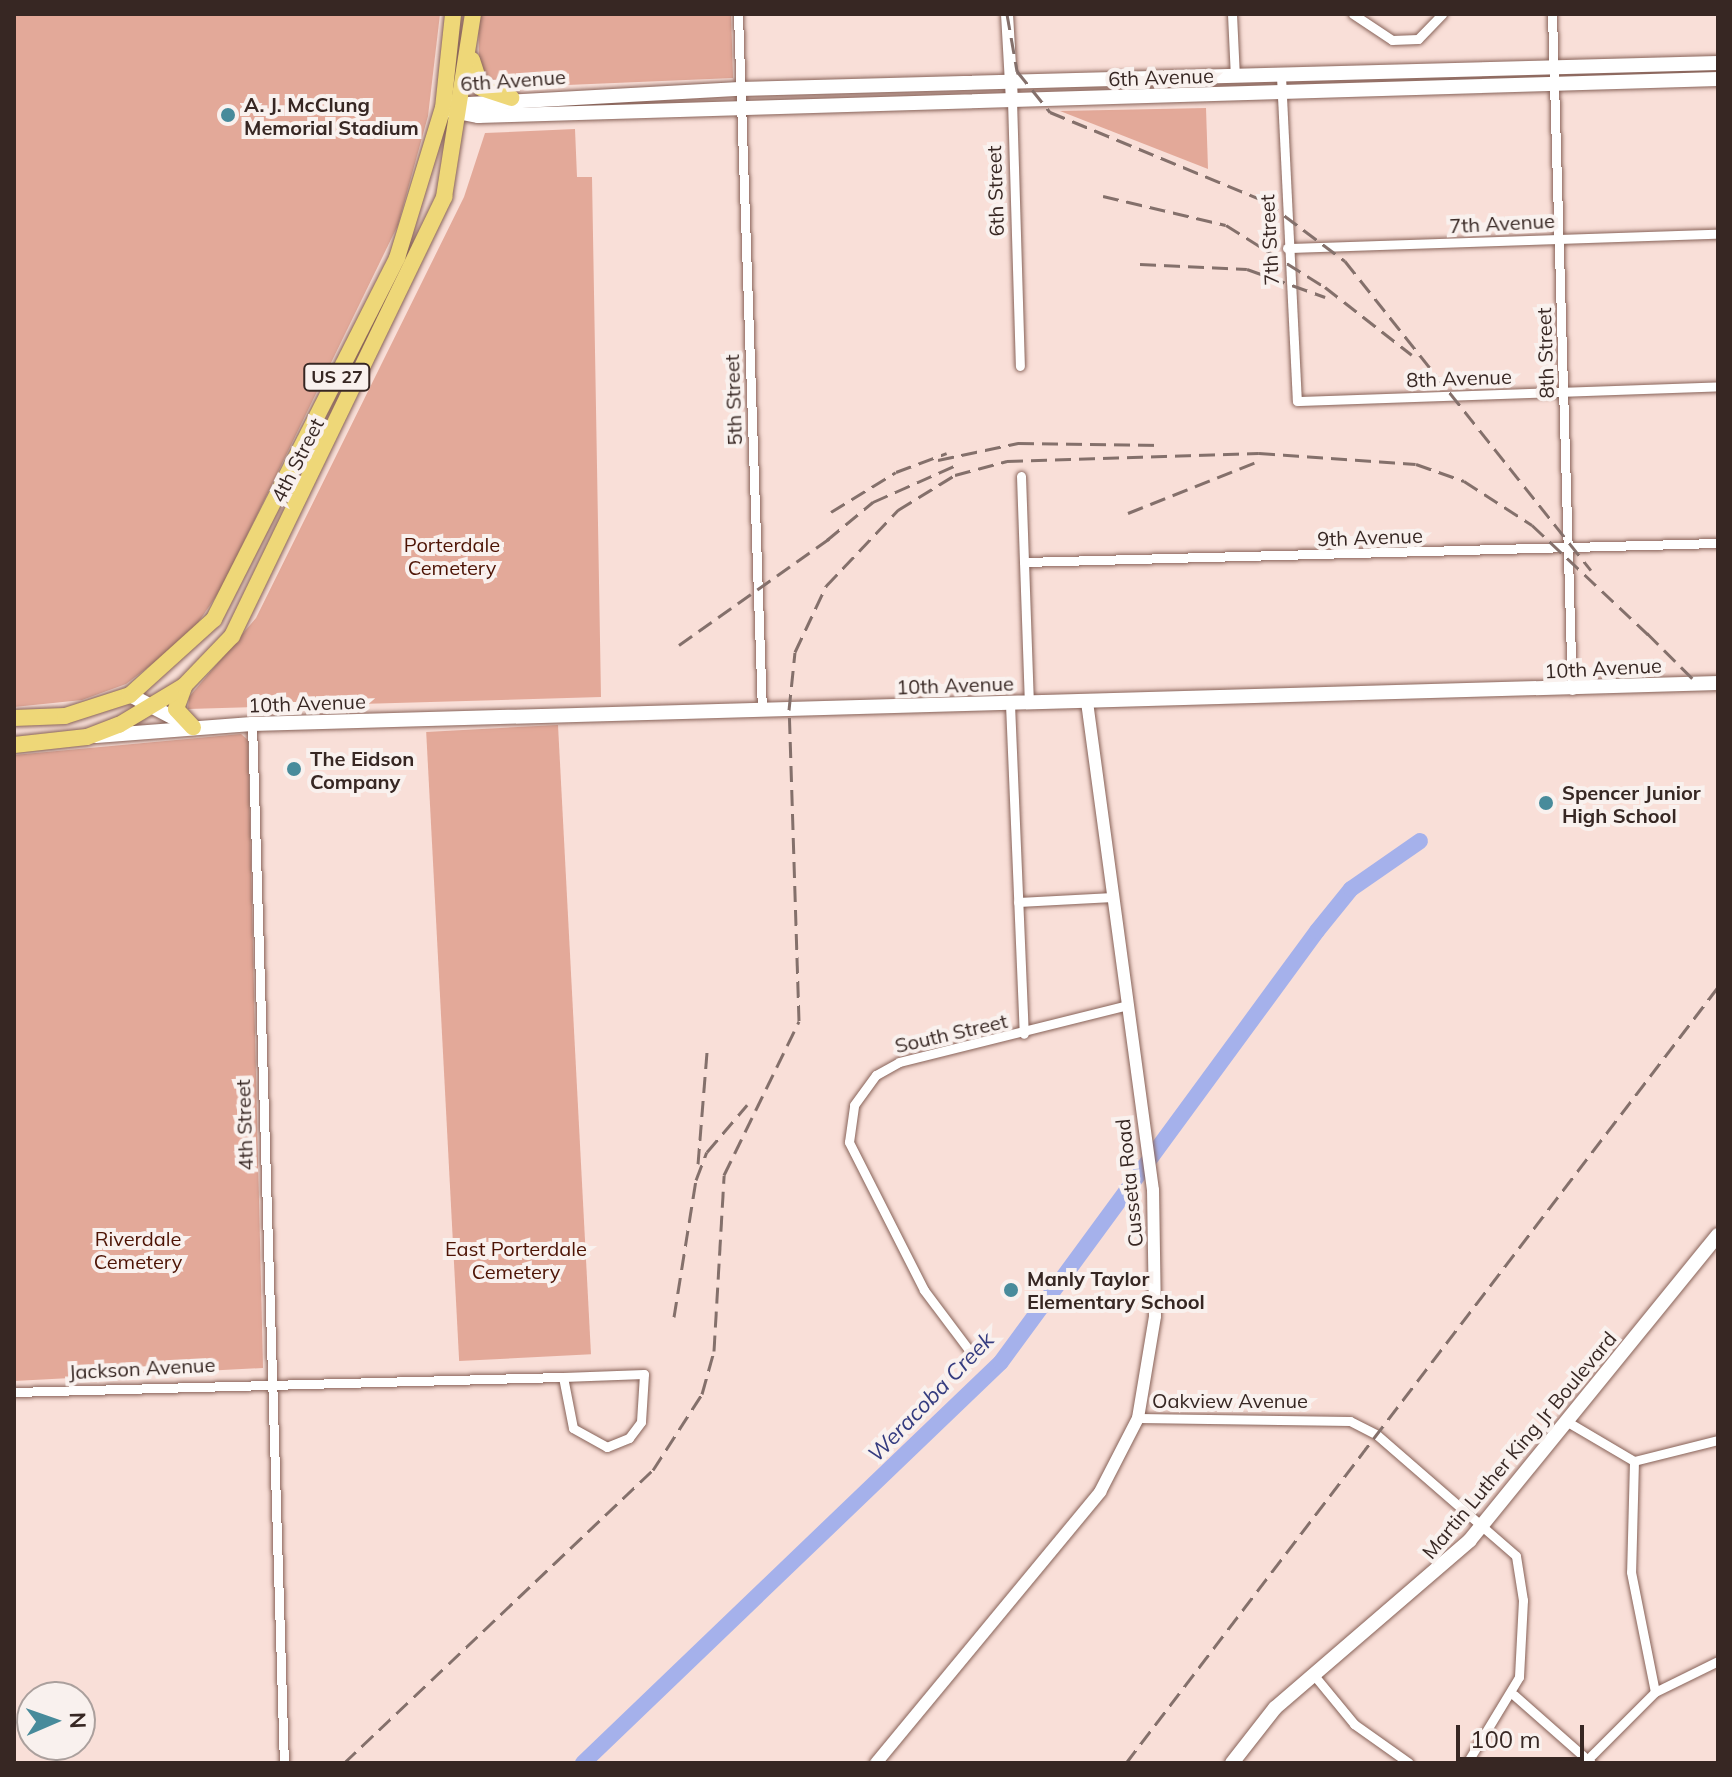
<!DOCTYPE html>
<style>
body{margin:0}
#map{position:relative;width:1732px;height:1777px;overflow:hidden;background:#f9dfd8;font-family:Mulish,sans-serif}
div>[style]{position:absolute}
.green>*{inset:0;background:#e3a999;transform-origin:0 0}
.river>*{height:16px;margin:-8px;padding:0 8px;transform-origin:8px;border-radius:8px;background:#a5b1eb}
.roads{filter:drop-shadow(0 0 2px #876258) drop-shadow(0 0 2px #876258)}
.minor>*{height:9px;margin:-4.5px;padding:0 4.5px;transform-origin:4.5px;border-radius:4.5px;background:#fff}
.tertiary>*{height:12px;margin:-6px;padding:0 6px;transform-origin:6px;border-radius:6px;background:#fff}
.secondary>*{height:14px;margin:-7px;padding:0 7px;transform-origin:7px;border-radius:7px;background:#fff}
.trunk>*{height:16px;margin:-8px;padding:0 8px;transform-origin:8px;border-radius:8px;background:#eed778}
.rail>*{height:3px;margin-top:-1.5px;transform-origin:0;background:repeating-linear-gradient(90deg,#84706b 0 16px,transparent 0 24px)}
.dots>*{width:22px;height:22px;translate:-50% -50%;box-sizing:border-box;border:4px solid #f9f1ee;border-radius:50%}
span{translate:-50% -50%;white-space:nowrap;text-align:center;line-height:1.15;-webkit-text-stroke:8px #f9f1ee;paint-order:stroke}
.shield-label span{padding:2px 6px;background:#f9f1ee;border:2px solid;border-radius:6px;-webkit-text-stroke-width:0}
.shield-label{font-size:18px;color:#372723;font-weight:700}
.street-label{font-size:20px;color:#372723}
.poi-label{font-size:20px;color:#372723;font-weight:700}
.left{translate:0 -50%;text-align:left}
.park-label{font-size:20px;color:#4d1304}
.water-label{font-size:22px;color:#343b7f;font-style:italic}
.frame{position:absolute;inset:0;border:16px solid #372723;pointer-events:none}
.north{position:absolute;left:16px;top:1681px;width:80px;height:80px;box-sizing:border-box;background:#f9f1ee;border:2px solid #aba09d;border-radius:50%;rotate:88deg;font-size:22px;font-weight:700;line-height:32px;text-align:center;color:#372723}
.north::after{content:'';display:block;margin:auto;width:28px;height:36px;background:#488b9b;clip-path:polygon(50% 0,100% 100%,50% 72%,0 100%)}
.scale{position:absolute;left:1456px;top:1725px;width:128px;height:36px;box-sizing:border-box;border:4px solid #372723;border-top:0;padding-left:10px;font-size:24px;line-height:28px;white-space:nowrap;color:#372723;-webkit-text-stroke:6px #f9f1ee;paint-order:stroke}
</style>
<div id="map">
<div class="green">
<i style="clip-path:polygon(14px 14px,440px 14px,428px 116px,398px 225px,221px 589px,189px 636px,126px 684px,82px 700px,14px 707px)"></i>
<i style="clip-path:polygon(478px 14px,731px 14px,733px 78px,498px 88px,488px 85px,479px 58px)"></i>
<i style="clip-path:polygon(1206px 108px,1208px 169px,1060px 111px)"></i>
<i style="clip-path:polygon(575px 129px,577px 177px,592px 177px,601px 697px,188px 709px,189px 697px,256px 618px,464px 197px,485px 133px)"></i>
<i style="left:558px;top:725px;width:630px;height:132px;rotate:87deg"></i>
<i style="clip-path:polygon(241px 734px,248px 740px,263px 1368px,14px 1381px,14px 755px)"></i>
</div>
<div class="river">
<i style="left:583px;top:1763px;width:579px;rotate:-43.81deg"></i>
<i style="left:1001px;top:1362px;width:534px;rotate:-53.75deg"></i>
<i style="left:1317px;top:931px;width:54px;rotate:-51deg"></i>
<i style="left:1351px;top:889px;width:84px;rotate:-34.8deg"></i>
</div>
<div class="roads">
<div class="minor">
<i style="left:738px;top:14px;width:696px;rotate:88.03deg"></i>
<i style="left:1232px;top:14px;width:63px;rotate:87.3deg"></i>
<i style="left:1353px;top:14px;width:47px;rotate:33.7deg"></i>
<i style="left:1392px;top:40px;width:26px;rotate:-2deg"></i>
<i style="left:1418px;top:39px;width:35px;rotate:-46deg"></i>
<i style="left:1552px;top:14px;width:676px;rotate:88.31deg"></i>
<i style="left:1281px;top:76px;width:325px;rotate:87.2deg"></i>
<i style="left:1297px;top:401px;width:421px;rotate:-2deg"></i>
<i style="left:1012px;top:100px;width:266px;rotate:88.3deg"></i>
<i style="left:1287px;top:248px;width:431px;rotate:-1.9deg"></i>
<i style="left:1021px;top:476px;width:227px;rotate:88deg"></i>
<i style="left:1024px;top:562px;width:694px;rotate:-1.57deg"></i>
<i style="left:1010px;top:704px;width:330px;rotate:87.6deg"></i>
<i style="left:252px;top:724px;width:1039px;rotate:88.24deg"></i>
<i style="left:1018px;top:902px;width:95px;rotate:-3deg"></i>
<i style="left:969px;top:1350px;width:75px;rotate:-126.9deg"></i>
<i style="left:924px;top:1290px;width:166px;rotate:-116.9deg"></i>
<i style="left:849px;top:1142px;width:37px;rotate:-82deg"></i>
<i style="left:854px;top:1105px;width:37px;rotate:-54deg"></i>
<i style="left:876px;top:1075px;width:26px;rotate:-29deg"></i>
<i style="left:899px;top:1062px;width:235px;rotate:-14deg"></i>
<i style="left:644px;top:1374px;width:48px;rotate:93.6deg"></i>
<i style="left:641px;top:1422px;width:20px;rotate:127deg"></i>
<i style="left:629px;top:1438px;width:24px;rotate:158deg"></i>
<i style="left:607px;top:1447px;width:39px;rotate:-151deg"></i>
<i style="left:573px;top:1428px;width:52px;rotate:-101.1deg"></i>
<i style="left:563px;top:1377px;width:81px;rotate:-2.1deg"></i>
<i style="left:14px;top:1392px;width:549px;rotate:-1.57deg"></i>
<i style="left:1138px;top:1418px;width:212px;rotate:0.8deg"></i>
<i style="left:1350px;top:1421px;width:30px;rotate:27deg"></i>
<i style="left:1377px;top:1435px;width:184px;rotate:41deg"></i>
<i style="left:1516px;top:1556px;width:45px;rotate:81deg"></i>
<i style="left:1523px;top:1600px;width:77px;rotate:93deg"></i>
<i style="left:1519px;top:1677px;width:100px;rotate:121.2deg"></i>
<i style="left:1566px;top:1421px;width:79px;rotate:30.5deg"></i>
<i style="left:1634px;top:1461px;width:87px;rotate:-14deg"></i>
<i style="left:1634px;top:1461px;width:111px;rotate:91.5deg"></i>
<i style="left:1631px;top:1572px;width:122px;rotate:78.7deg"></i>
<i style="left:1313px;top:1674px;width:65px;rotate:50.6deg"></i>
<i style="left:1354px;top:1724px;width:67px;rotate:35.3deg"></i>
<i style="left:1514px;top:1695px;width:103px;rotate:41.4deg"></i>
<i style="left:1591px;top:1756px;width:91px;rotate:-45deg"></i>
<i style="left:1655px;top:1692px;width:70px;rotate:-26.2deg"></i>
</div>
<div class="tertiary">
<i style="left:1007px;top:14px;width:86px;rotate:86.7deg"></i>
<i style="left:876px;top:1763px;width:352px;rotate:-50.4deg"></i>
<i style="left:1100px;top:1492px;width:83px;rotate:-62.8deg"></i>
<i style="left:1138px;top:1418px;width:103px;rotate:-80.5deg"></i>
<i style="left:1155px;top:1316px;width:126px;rotate:-90.9deg"></i>
<i style="left:1153px;top:1190px;width:491px;rotate:-97.7deg"></i>
</div>
<div class="secondary">
<i style="left:451px;top:105px;width:289px;rotate:-3.2deg"></i>
<i style="left:740px;top:89px;width:978px;rotate:-1.52deg"></i>
<i style="left:447px;top:110px;width:32px;rotate:11deg"></i>
<i style="left:478px;top:116px;width:1241px;rotate:-1.71deg"></i>
<i style="left:130px;top:695px;width:67px;rotate:27.7deg"></i>
<i style="left:96px;top:736px;width:156px;rotate:-4.4deg"></i>
<i style="left:252px;top:724px;width:1467px;rotate:-1.6deg"></i>
<i style="left:1232px;top:1763px;width:70px;rotate:-52deg"></i>
<i style="left:1275px;top:1708px;width:257px;rotate:-40.7deg"></i>
<i style="left:1470px;top:1540px;width:393px;rotate:-50.9deg"></i>
</div>
<div class="trunk">
<i style="left:472px;top:60px;width:29px;rotate:72deg"></i>
<i style="left:481px;top:88px;width:32px;rotate:18deg"></i>
<i style="left:184px;top:687px;width:23px;rotate:110deg"></i>
<i style="left:176px;top:709px;width:25px;rotate:47deg"></i>
<i style="left:14px;top:718px;width:51px;rotate:-2.2deg"></i>
<i style="left:65px;top:716px;width:68px;rotate:-17.9deg"></i>
<i style="left:130px;top:695px;width:113px;rotate:-42.1deg"></i>
<i style="left:214px;top:619px;width:405px;rotate:-63.1deg"></i>
<i style="left:397px;top:258px;width:157px;rotate:-73deg"></i>
<i style="left:443px;top:108px;width:95px;rotate:-83.9deg"></i>
<i style="left:14px;top:745px;width:73px;rotate:-6.3deg"></i>
<i style="left:87px;top:737px;width:34px;rotate:-21deg"></i>
<i style="left:119px;top:725px;width:76px;rotate:-31deg"></i>
<i style="left:184px;top:686px;width:69px;rotate:-46.2deg"></i>
<i style="left:232px;top:636px;width:488px;rotate:-64.2deg"></i>
<i style="left:444px;top:197px;width:185px;rotate:-81deg"></i>
</div>
</div>
<div class="rail">
<i style="left:1007px;top:14px;width:58px;rotate:80deg"></i>
<i style="left:1017px;top:71px;width:53px;rotate:51.2deg"></i>
<i style="left:1050px;top:112px;width:233px;rotate:22.5deg"></i>
<i style="left:1265px;top:201px;width:100px;rotate:36.9deg"></i>
<i style="left:1345px;top:261px;width:395px;rotate:51.5deg"></i>
<i style="left:1103px;top:196px;width:126px;rotate:13.3deg"></i>
<i style="left:1226px;top:225px;width:117px;rotate:32.1deg"></i>
<i style="left:1325px;top:287px;width:110px;rotate:38deg"></i>
<i style="left:1140px;top:264px;width:107px;rotate:2.7deg"></i>
<i style="left:1247px;top:269px;width:83px;rotate:19.7deg"></i>
<i style="left:938px;top:460px;width:82px;rotate:-12deg"></i>
<i style="left:1018px;top:443px;width:144px;rotate:0.8deg"></i>
<i style="left:831px;top:512px;width:76px;rotate:-31.6deg"></i>
<i style="left:896px;top:472px;width:54px;rotate:-20.4deg"></i>
<i style="left:1128px;top:513px;width:143px;rotate:-21.7deg"></i>
<i style="left:827px;top:540px;width:60px;rotate:-39.6deg"></i>
<i style="left:873px;top:502px;width:89px;rotate:-24deg"></i>
<i style="left:1647px;top:633px;width:72px;rotate:45deg"></i>
<i style="left:679px;top:645px;width:192px;rotate:-35.3deg"></i>
<i style="left:698px;top:1164px;width:112px;rotate:-85.4deg"></i>
<i style="left:674px;top:1317px;width:139px;rotate:-80.9deg"></i>
<i style="left:696px;top:1180px;width:30px;rotate:-69deg"></i>
<i style="left:707px;top:1152px;width:62px;rotate:-49.6deg"></i>
<i style="left:344px;top:1763px;width:426px;rotate:-43.5deg"></i>
<i style="left:653px;top:1470px;width:90px;rotate:-57.2deg"></i>
<i style="left:702px;top:1394px;width:45px;rotate:-74.4deg"></i>
<i style="left:714px;top:1351px;width:176px;rotate:-86.7deg"></i>
<i style="left:724px;top:1175px;width:171px;rotate:-64deg"></i>
<i style="left:799px;top:1021px;width:311px;rotate:-91.8deg"></i>
<i style="left:789px;top:710px;width:58px;rotate:-84.1deg"></i>
<i style="left:795px;top:652px;width:73px;rotate:-64.8deg"></i>
<i style="left:826px;top:586px;width:105px;rotate:-46.5deg"></i>
<i style="left:898px;top:510px;width:67px;rotate:-31.6deg"></i>
<i style="left:955px;top:475px;width:54px;rotate:-15.1deg"></i>
<i style="left:1007px;top:461px;width:252px;rotate:-1.8deg"></i>
<i style="left:1259px;top:453px;width:157px;rotate:4deg"></i>
<i style="left:1416px;top:464px;width:51px;rotate:19.5deg"></i>
<i style="left:1464px;top:481px;width:81px;rotate:32.9deg"></i>
<i style="left:1532px;top:525px;width:166px;rotate:43.3deg"></i>
<i style="left:1126px;top:1763px;width:976px;rotate:-52.66deg"></i>
</div>
<div class="dots">
<i style="left:228px;top:115px;background:#488b9b"></i>
<i style="left:294px;top:769px;background:#488b9b"></i>
<i style="left:1546px;top:803px;background:#488b9b"></i>
<i style="left:1011px;top:1290px;background:#488b9b"></i>
</div>
<div class="shield-label">
<span style="left:337px;top:377px">US 27</span>
</div>
<div class="street-label">
<span style="left:1161px;top:77px;rotate:-2deg">6th Avenue</span>
<span style="left:513px;top:80px;rotate:-4deg">6th Avenue</span>
<span style="left:995px;top:191px;rotate:-92deg">6th Street</span>
<span style="left:1502px;top:223px;rotate:-3deg">7th Avenue</span>
<span style="left:1269px;top:240px;rotate:-93deg">7th Street</span>
<span style="left:1545px;top:353px;rotate:-92deg">8th Street</span>
<span style="left:1459px;top:378px;rotate:-2deg">8th Avenue</span>
<span style="left:733px;top:400px;rotate:-92deg">5th Street</span>
<span style="left:297px;top:460px;rotate:-63deg">4th Street</span>
<span style="left:1370px;top:537px;rotate:-2deg">9th Avenue</span>
<span style="left:1603px;top:668px;rotate:-3deg">10th Avenue</span>
<span style="left:955px;top:685px;rotate:-2deg">10th Avenue</span>
<span style="left:307px;top:703px;rotate:-2deg">10th Avenue</span>
<span style="left:951px;top:1033px;rotate:-13deg">South Street</span>
<span style="left:244px;top:1125px;rotate:-92deg">4th Street</span>
<span style="left:1129px;top:1183px;rotate:-96deg">Cusseta Road</span>
<span style="left:142px;top:1368px;rotate:-3deg">Jackson Avenue</span>
<span style="left:1230px;top:1400px">Oakview Avenue</span>
<span style="left:1519px;top:1445px;rotate:-50deg">Martin Luther King Jr Boulevard</span>
</div>
<div class="poi-label">
<span class="left" style="left:244px;top:116px">A. J. McClung<br>Memorial Stadium</span>
<span class="left" style="left:310px;top:770px">The Eidson<br>Company</span>
<span class="left" style="left:1562px;top:804px">Spencer Junior<br>High School</span>
<span class="left" style="left:1027px;top:1290px">Manly Taylor<br>Elementary School</span>
</div>
<div class="park-label">
<span style="left:452px;top:556px">Porterdale<br>Cemetery</span>
<span style="left:138px;top:1250px">Riverdale<br>Cemetery</span>
<span style="left:516px;top:1260px">East Porterdale<br>Cemetery</span>
</div>
<div class="water-label">
<span style="left:931px;top:1397px;rotate:-46deg">Weracoba Creek</span>
</div>
<div class="frame"></div>
<div class="north">N</div>
<div class="scale">100 m</div>
</div>
